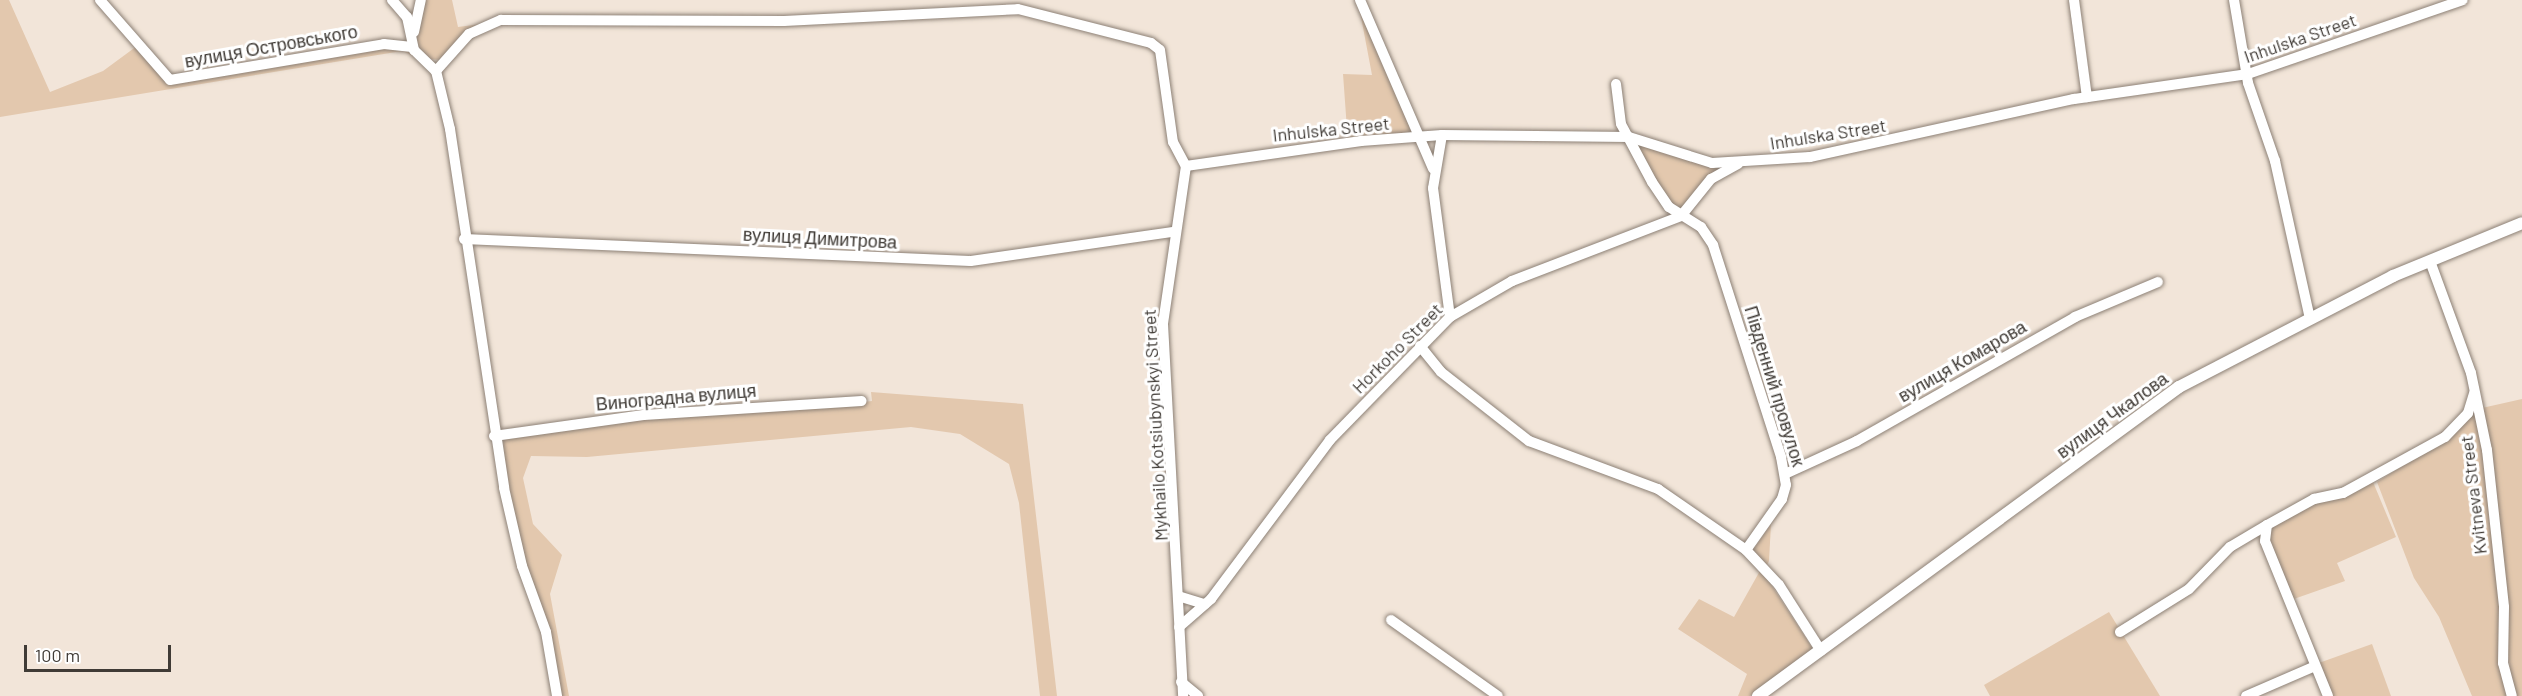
<!DOCTYPE html>
<meta charset="utf-8">
<style>
body{margin:0}
#map{position:relative;width:2522px;height:696px;overflow:hidden;background:#f2e5d9;font-family:Barlow,sans-serif}
div>[style]{position:absolute}
.green>*{inset:0;background:#e3c8ae}
.roads{filter:drop-shadow(0 0 2px #8c8075) drop-shadow(0 0 2px #8c8075)}
.minor>*{height:10px;margin:-5px;padding:0 5px;transform-origin:5px;border-radius:5px;background:#fff}
.tertiary>*{height:12px;margin:-6px;padding:0 6px;transform-origin:6px;border-radius:6px;background:#fff}
span{translate:-50% -50%;white-space:nowrap;text-align:center;line-height:1.15;-webkit-text-stroke:6px #fff;paint-order:stroke}
.street-label{font-size:18px;color:#403b36}
.scale{position:absolute;left:24px;top:645px;width:147px;height:27px;box-sizing:border-box;border:3px solid #403b36;border-top:0;padding-left:8px;font-size:18px;line-height:21px;white-space:nowrap;color:#403b36;-webkit-text-stroke:4px #fff;paint-order:stroke}
</style>
<div id="map">
<div class="green">
<i style="clip-path:polygon(0 0,9px 0,50px 92px,103px 71px,137px 46px,169px 82px,401px 45px,418px 58px,402px 51px,0 117px)"></i>
<i style="clip-path:polygon(423px 0,452px 0,458px 27px,481px 24px,442px 60px,427px 59px,416px 50px,415px 34px)"></i>
<i style="clip-path:polygon(1358px 1px,1370px 36px,1412px 133px,1348px 143px,1343px 74px,1372px 75px)"></i>
<i style="clip-path:polygon(1637px 144px,1724px 164px,1680px 209px,1670px 205px)"></i>
<i style="clip-path:polygon(871px 392px,1023px 404px,1057px 696px,1040px 696px,1019px 503px,1009px 464px,960px 434px,911px 427px,587px 457px,531px 456px,523px 478px,533px 524px,562px 555px,550px 594px,569px 696px,560px 696px,507px 486px,503px 439px,644px 417px,856px 403px,872px 401px)"></i>
<i style="clip-path:polygon(2522px 399px,2522px 696px,2513px 696px,2482px 408px)"></i>
<i style="clip-path:polygon(2473px 408px,2480px 423px,2510px 696px,2472px 696px,2439px 617px,2414px 578px,2377px 482px,2446px 439px)"></i>
<i style="clip-path:polygon(2373px 482px,2396px 537px,2337px 563px,2345px 581px,2291px 600px,2267px 541px,2269px 526px,2314px 501px)"></i>
<i style="clip-path:polygon(1771px 524px,1769px 561px,1767px 565px,1753px 550px)"></i>
<i style="clip-path:polygon(1761px 569px,1813px 649px,1750px 696px,1738px 696px,1747px 674px,1678px 629px,1699px 599px,1734px 617px)"></i>
<i style="clip-path:polygon(2109px 612px,2160px 696px,1990px 696px,1984px 685px)"></i>
<i style="clip-path:polygon(2372px 644px,2391px 696px,2330px 696px,2316px 664px)"></i>
</div>
<div class="roads">
<div class="minor">
<i style="left:100px;top:0;width:106px;rotate:48.8deg"></i>
<i style="left:170px;top:80px;width:217px;rotate:-9.5deg"></i>
<i style="left:384px;top:44px;width:28px;rotate:6deg"></i>
<i style="left:392px;top:0;width:23px;rotate:49deg"></i>
<i style="left:407px;top:17px;width:34px;rotate:78deg"></i>
<i style="left:414px;top:50px;width:30px;rotate:44deg"></i>
<i style="left:1360px;top:0;width:184px;rotate:66.6deg"></i>
<i style="left:2074px;top:0;width:98px;rotate:82.4deg"></i>
<i style="left:2234px;top:0;width:84px;rotate:80.4deg"></i>
<i style="left:2248px;top:83px;width:83px;rotate:70.9deg"></i>
<i style="left:2275px;top:161px;width:162px;rotate:77.5deg"></i>
<i style="left:414px;top:32px;width:33px;rotate:-78deg"></i>
<i style="left:436px;top:71px;width:50px;rotate:-48.3deg"></i>
<i style="left:469px;top:34px;width:35px;rotate:-24deg"></i>
<i style="left:501px;top:20px;width:283px;rotate:0.2deg"></i>
<i style="left:784px;top:21px;width:234px;rotate:-2.9deg"></i>
<i style="left:1018px;top:9px;width:137px;rotate:14.3deg"></i>
<i style="left:1151px;top:43px;width:11px;rotate:38deg"></i>
<i style="left:1160px;top:50px;width:93px;rotate:82deg"></i>
<i style="left:1173px;top:142px;width:27px;rotate:62deg"></i>
<i style="left:1186px;top:166px;width:160px;rotate:98.3deg"></i>
<i style="left:1163px;top:324px;width:373px;rotate:86.9deg"></i>
<i style="left:436px;top:71px;width:60px;rotate:76.4deg"></i>
<i style="left:450px;top:129px;width:363px;rotate:81.4deg"></i>
<i style="left:504px;top:488px;width:80px;rotate:77deg"></i>
<i style="left:522px;top:566px;width:70px;rotate:70deg"></i>
<i style="left:546px;top:632px;width:65px;rotate:80.2deg"></i>
<i style="left:1616px;top:84px;width:40px;rotate:82.9deg"></i>
<i style="left:1621px;top:124px;width:66px;rotate:61.9deg"></i>
<i style="left:1652px;top:182px;width:30px;rotate:56deg"></i>
<i style="left:1669px;top:207px;width:38px;rotate:32deg"></i>
<i style="left:1701px;top:227px;width:22px;rotate:56deg"></i>
<i style="left:1713px;top:245px;width:223px;rotate:72.2deg"></i>
<i style="left:1781px;top:457px;width:28px;rotate:80deg"></i>
<i style="left:1786px;top:485px;width:15px;rotate:106deg"></i>
<i style="left:1782px;top:499px;width:62px;rotate:125.2deg"></i>
<i style="left:1442px;top:135px;width:54px;rotate:99.6deg"></i>
<i style="left:1433px;top:188px;width:130px;rotate:82.5deg"></i>
<i style="left:1186px;top:166px;width:177px;rotate:-8.1deg"></i>
<i style="left:1361px;top:141px;width:81px;rotate:-4.2deg"></i>
<i style="left:1442px;top:135px;width:187px;rotate:0.6deg"></i>
<i style="left:1629px;top:137px;width:87px;rotate:17.4deg"></i>
<i style="left:1712px;top:163px;width:98px;rotate:-3.5deg"></i>
<i style="left:1810px;top:157px;width:270px;rotate:-12.4deg"></i>
<i style="left:2074px;top:99px;width:176px;rotate:-8.2deg"></i>
<i style="left:2248px;top:74px;width:227px;rotate:-19deg"></i>
<i style="left:464px;top:239px;width:507px;rotate:2.48deg"></i>
<i style="left:971px;top:261px;width:204px;rotate:-8.2deg"></i>
<i style="left:2430px;top:261px;width:119px;rotate:69.9deg"></i>
<i style="left:2471px;top:373px;width:79px;rotate:78.3deg"></i>
<i style="left:2487px;top:450px;width:158px;rotate:83.8deg"></i>
<i style="left:2504px;top:607px;width:56px;rotate:91deg"></i>
<i style="left:2503px;top:663px;width:34px;rotate:75deg"></i>
<i style="left:1420px;top:346px;width:33px;rotate:51deg"></i>
<i style="left:1441px;top:372px;width:112px;rotate:38.1deg"></i>
<i style="left:1529px;top:441px;width:138px;rotate:20.4deg"></i>
<i style="left:1658px;top:489px;width:107px;rotate:34.7deg"></i>
<i style="left:1746px;top:550px;width:48px;rotate:46.7deg"></i>
<i style="left:1779px;top:585px;width:78px;rotate:57.5deg"></i>
<i style="left:494px;top:436px;width:151px;rotate:-8deg"></i>
<i style="left:644px;top:415px;width:218px;rotate:-3.7deg"></i>
<i style="left:1785px;top:474px;width:79px;rotate:-24.6deg"></i>
<i style="left:1857px;top:441px;width:251px;rotate:-29.6deg"></i>
<i style="left:2075px;top:317px;width:90px;rotate:-22.9deg"></i>
<i style="left:1178px;top:596px;width:28px;rotate:17deg"></i>
<i style="left:1391px;top:620px;width:131px;rotate:35.4deg"></i>
<i style="left:1179px;top:627px;width:43px;rotate:-41.2deg"></i>
<i style="left:1211px;top:599px;width:199px;rotate:-53.2deg"></i>
<i style="left:1330px;top:440px;width:172px;rotate:-45.7deg"></i>
<i style="left:1450px;top:317px;width:72px;rotate:-30.1deg"></i>
<i style="left:1512px;top:281px;width:181px;rotate:-21deg"></i>
<i style="left:1681px;top:216px;width:48px;rotate:-51deg"></i>
<i style="left:1711px;top:179px;width:31px;rotate:-29deg"></i>
<i style="left:2120px;top:632px;width:81px;rotate:-31.9deg"></i>
<i style="left:2189px;top:589px;width:59px;rotate:-45.7deg"></i>
<i style="left:2230px;top:547px;width:43px;rotate:-30.7deg"></i>
<i style="left:1181px;top:682px;width:22px;rotate:39deg"></i>
<i style="left:2246px;top:696px;width:73px;rotate:-23.4deg"></i>
<i style="left:2328px;top:696px;width:167px;rotate:-112.1deg"></i>
<i style="left:2265px;top:541px;width:16px;rotate:-83deg"></i>
<i style="left:2267px;top:525px;width:54px;rotate:-29deg"></i>
<i style="left:2314px;top:499px;width:30px;rotate:-12deg"></i>
<i style="left:2343px;top:493px;width:116px;rotate:-28.8deg"></i>
<i style="left:2445px;top:437px;width:33px;rotate:-46deg"></i>
<i style="left:2468px;top:413px;width:21px;rotate:-73deg"></i>
</div>
<div class="tertiary">
<i style="left:1758px;top:696px;width:522px;rotate:-36.28deg"></i>
<i style="left:2179px;top:387px;width:241px;rotate:-27.4deg"></i>
<i style="left:2393px;top:276px;width:139px;rotate:-22.3deg"></i>
</div>
</div>
<div class="street-label">
<span style="left:2300px;top:38px;rotate:-19deg">Inhulska Street</span>
<span style="left:271px;top:46px;rotate:-10deg">вулиця Островського</span>
<span style="left:1331px;top:129px;rotate:-6deg">Inhulska Street</span>
<span style="left:1828px;top:134px;rotate:-9deg">Inhulska Street</span>
<span style="left:820px;top:238px;rotate:3deg">вулиця Димитрова</span>
<span style="left:1397px;top:348px;rotate:-45deg">Horkoho Street</span>
<span style="left:1962px;top:361px;rotate:-30deg">вулиця Комарова</span>
<span style="left:1775px;top:386px;rotate:73deg">Південний провулок</span>
<span style="left:676px;top:397px;rotate:-5deg">Виноградна вулиця</span>
<span style="left:2112px;top:415px;rotate:-36deg">вулиця Чкалова</span>
<span style="left:1155px;top:425px;rotate:-93deg">Mykhailo Kotsiubynskyi Street</span>
<span style="left:2473px;top:495px;rotate:-97deg">Kvitneva Street</span>
</div>
<div class="scale">100 m</div>
</div>
